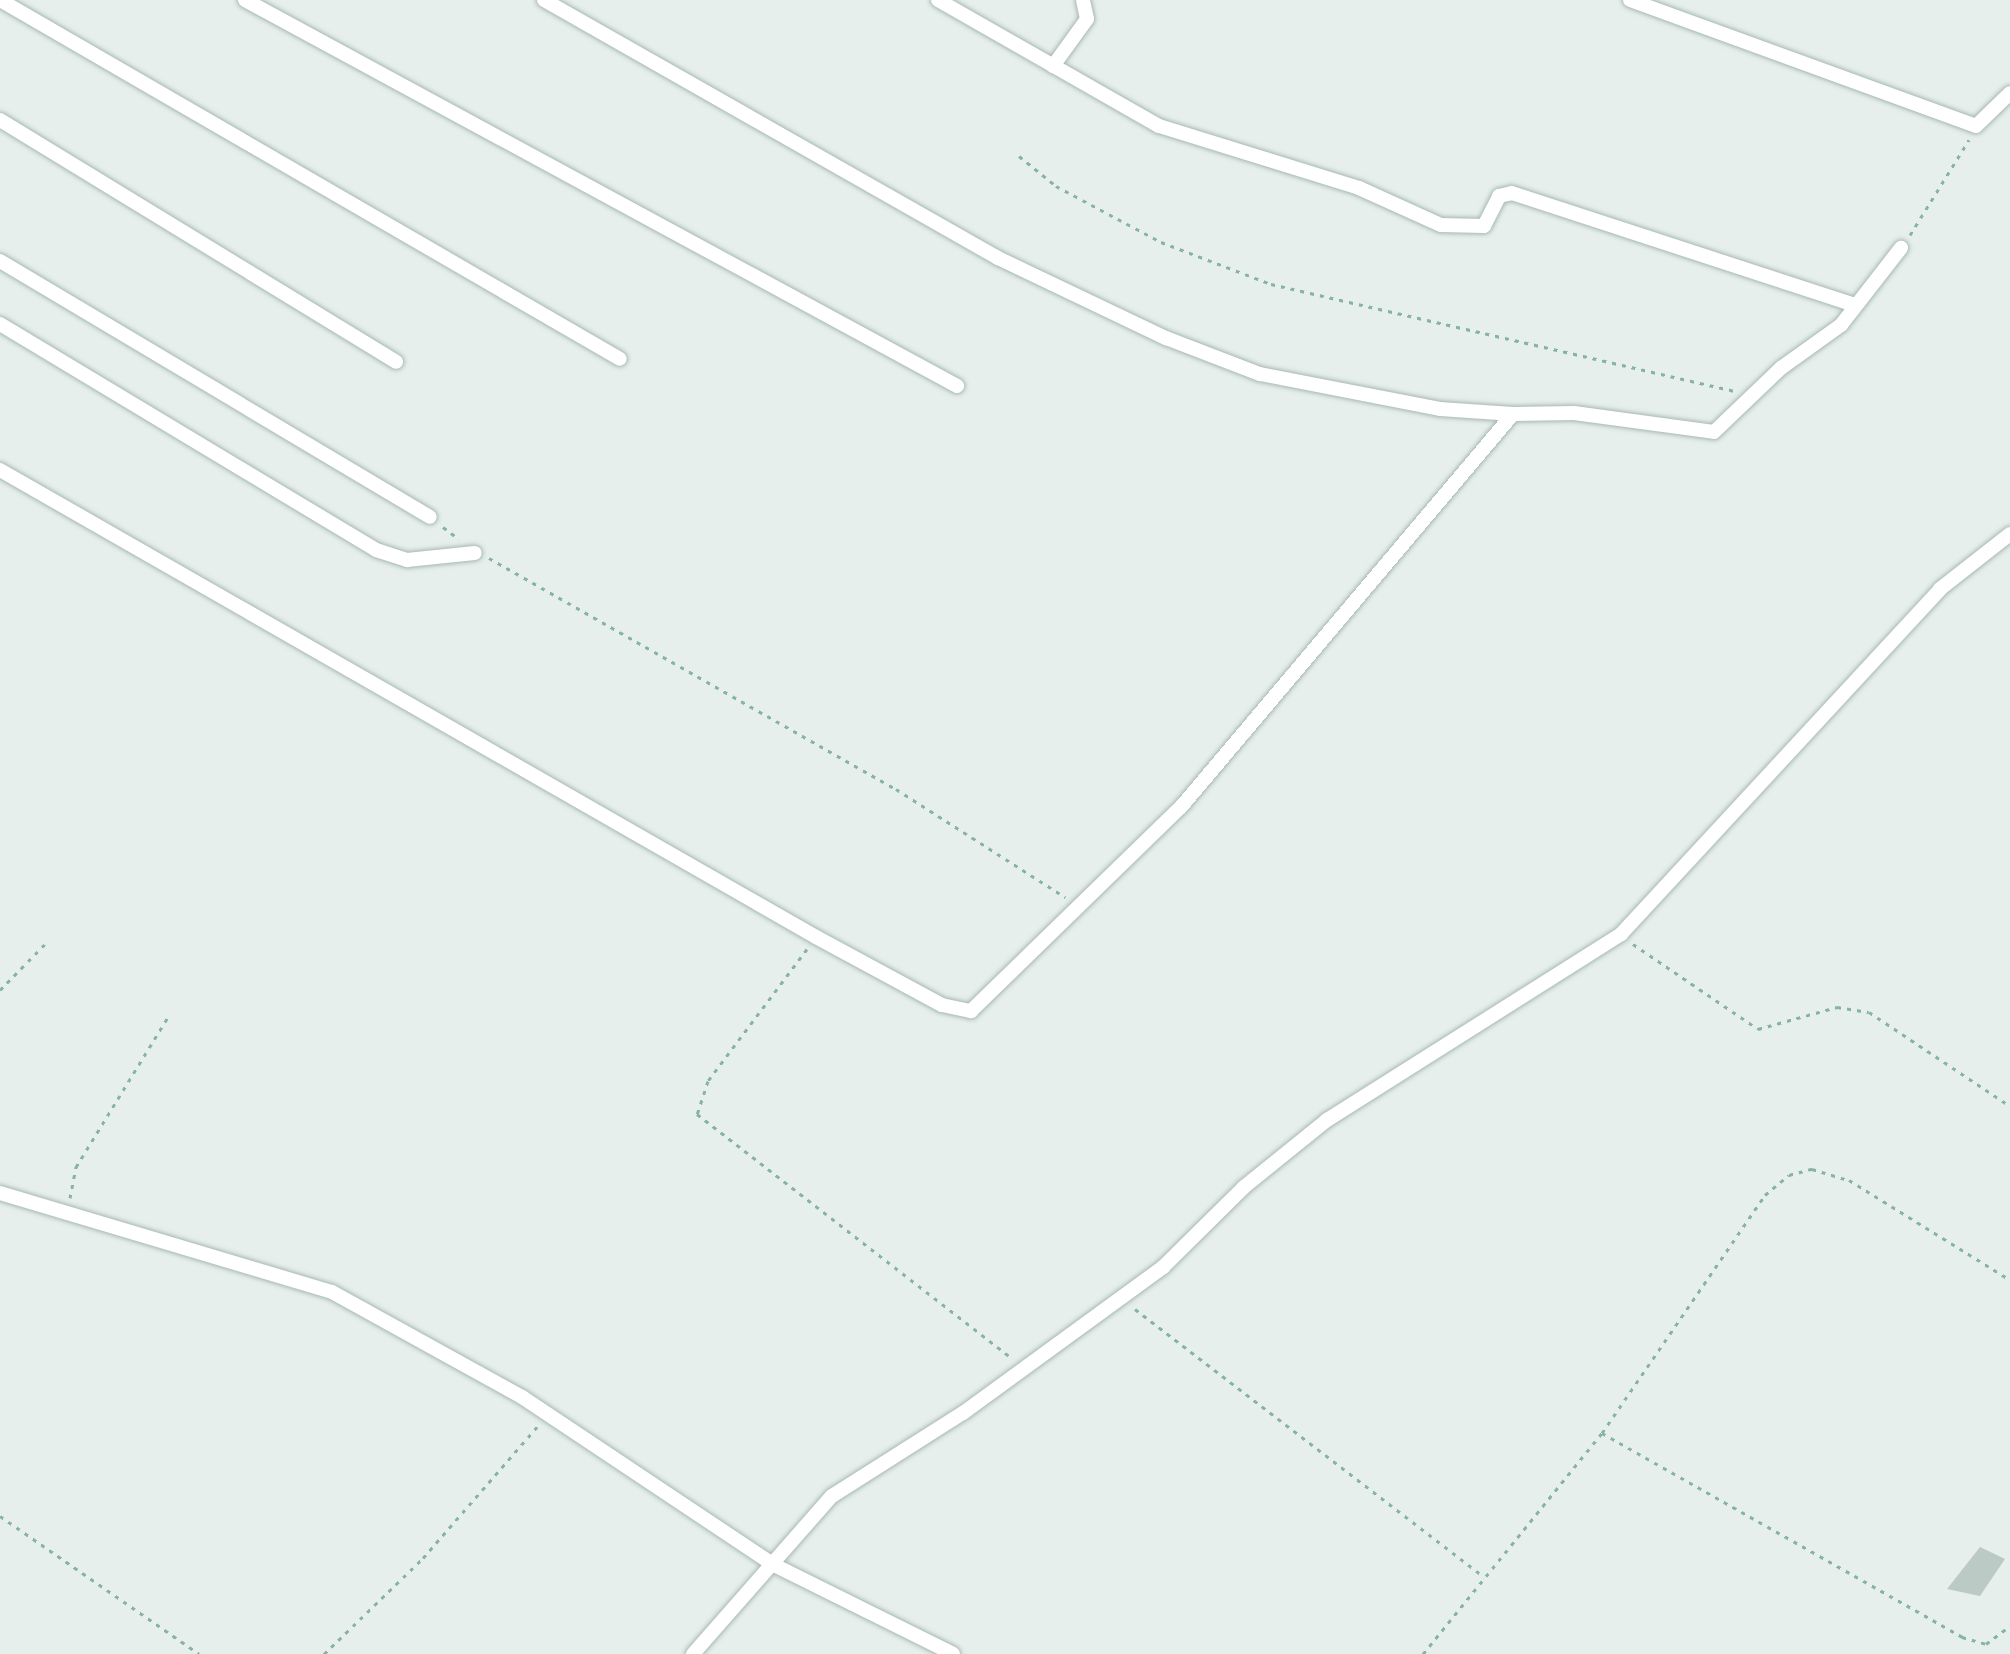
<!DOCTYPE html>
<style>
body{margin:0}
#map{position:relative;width:2010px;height:1654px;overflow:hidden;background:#e6efeb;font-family:"Alegreya Sans",sans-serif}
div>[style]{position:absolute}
.building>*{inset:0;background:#bbcac4}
.path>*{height:3px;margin-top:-1.5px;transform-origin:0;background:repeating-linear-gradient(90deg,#86b3a5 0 4px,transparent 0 10px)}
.roads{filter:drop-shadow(0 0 2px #a8b8b2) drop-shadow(0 0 2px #a8b8b2)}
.minor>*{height:14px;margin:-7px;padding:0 7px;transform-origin:7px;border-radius:7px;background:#fff}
span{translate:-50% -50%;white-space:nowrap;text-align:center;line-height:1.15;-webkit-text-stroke:8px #f7fbf9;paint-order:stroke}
</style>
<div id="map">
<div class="building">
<i style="clip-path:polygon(1980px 1547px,2005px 1559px,1980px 1596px,1947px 1589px)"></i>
</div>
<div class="path">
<i style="left:1019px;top:156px;width:48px;rotate:39deg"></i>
<i style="left:1056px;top:186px;width:119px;rotate:28.1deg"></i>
<i style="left:1161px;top:242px;width:118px;rotate:20.9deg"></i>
<i style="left:1271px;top:284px;width:477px;rotate:13deg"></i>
<i style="left:1910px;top:235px;width:112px;rotate:-58.2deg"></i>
<i style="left:443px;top:527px;width:20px;rotate:37deg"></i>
<i style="left:489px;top:558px;width:468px;rotate:29.6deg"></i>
<i style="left:896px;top:789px;width:201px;rotate:32.6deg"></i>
<i style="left:1633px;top:944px;width:151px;rotate:34.2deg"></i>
<i style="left:1758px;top:1029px;width:82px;rotate:-15.6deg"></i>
<i style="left:1837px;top:1007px;width:32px;rotate:9deg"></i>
<i style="left:1869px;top:1012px;width:169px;rotate:33.7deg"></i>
<i style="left:807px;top:949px;width:165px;rotate:126.9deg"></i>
<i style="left:708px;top:1081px;width:35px;rotate:108deg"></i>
<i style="left:697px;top:1114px;width:398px;rotate:37.8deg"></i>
<i style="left:0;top:990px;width:64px;rotate:-45.6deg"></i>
<i style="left:70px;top:1198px;width:32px;rotate:-79deg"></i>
<i style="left:76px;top:1167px;width:176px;rotate:-58.5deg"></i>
<i style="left:1135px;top:1309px;width:440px;rotate:37.5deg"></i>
<i style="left:1602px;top:1433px;width:414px;rotate:29.5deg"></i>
<i style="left:1962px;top:1637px;width:25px;rotate:16deg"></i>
<i style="left:1986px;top:1644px;width:30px;rotate:-37deg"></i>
<i style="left:0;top:1516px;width:242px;rotate:34.7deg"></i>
<i style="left:324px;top:1654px;width:138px;rotate:-44.1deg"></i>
<i style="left:423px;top:1558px;width:174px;rotate:-49deg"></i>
<i style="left:1423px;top:1654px;width:284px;rotate:-51deg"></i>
<i style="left:1602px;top:1433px;width:288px;rotate:-55.6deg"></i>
<i style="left:1765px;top:1195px;width:31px;rotate:-40deg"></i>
<i style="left:1789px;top:1175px;width:24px;rotate:-15deg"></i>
<i style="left:1812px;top:1169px;width:39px;rotate:17deg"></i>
<i style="left:1849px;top:1180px;width:190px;rotate:31.8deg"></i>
</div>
<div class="roads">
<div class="minor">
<i style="left:0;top:0;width:716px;rotate:30.07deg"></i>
<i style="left:245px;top:0;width:810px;rotate:28.46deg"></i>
<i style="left:544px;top:0;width:522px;rotate:29.61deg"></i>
<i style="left:998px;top:258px;width:186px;rotate:25.5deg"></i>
<i style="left:1166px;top:338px;width:101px;rotate:21deg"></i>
<i style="left:1260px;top:374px;width:183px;rotate:11deg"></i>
<i style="left:1440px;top:409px;width:73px;rotate:3.9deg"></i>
<i style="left:938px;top:0;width:254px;rotate:29.7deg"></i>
<i style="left:1159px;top:126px;width:209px;rotate:17.2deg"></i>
<i style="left:1359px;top:188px;width:90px;rotate:24.3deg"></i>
<i style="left:1441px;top:225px;width:43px;rotate:1.3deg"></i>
<i style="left:1484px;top:226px;width:34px;rotate:-63deg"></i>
<i style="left:1499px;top:196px;width:13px;rotate:-13deg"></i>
<i style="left:1512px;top:193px;width:360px;rotate:18.1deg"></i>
<i style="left:1630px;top:0;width:368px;rotate:20deg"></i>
<i style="left:1976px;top:126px;width:47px;rotate:-44.1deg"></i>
<i style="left:1053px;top:66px;width:58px;rotate:-54.1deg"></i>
<i style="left:1087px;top:19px;width:19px;rotate:-102deg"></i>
<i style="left:0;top:120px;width:464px;rotate:31.4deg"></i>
<i style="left:0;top:261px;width:500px;rotate:30.77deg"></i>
<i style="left:0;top:324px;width:439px;rotate:31deg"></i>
<i style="left:376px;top:550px;width:33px;rotate:18deg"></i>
<i style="left:407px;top:560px;width:68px;rotate:-5.9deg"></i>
<i style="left:0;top:470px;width:940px;rotate:29.78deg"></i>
<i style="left:816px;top:937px;width:143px;rotate:28.4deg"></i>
<i style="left:942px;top:1005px;width:30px;rotate:12deg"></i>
<i style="left:971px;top:1011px;width:293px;rotate:-44.2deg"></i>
<i style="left:1181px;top:807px;width:514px;rotate:-49.81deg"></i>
<i style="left:1513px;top:414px;width:61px;rotate:-0.9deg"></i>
<i style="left:1574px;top:413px;width:141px;rotate:7.7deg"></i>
<i style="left:1714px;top:432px;width:93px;rotate:-43.7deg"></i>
<i style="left:1781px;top:368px;width:74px;rotate:-35.6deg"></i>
<i style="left:1841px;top:325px;width:98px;rotate:-52.1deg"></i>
<i style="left:0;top:1193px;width:346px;rotate:16.6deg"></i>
<i style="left:332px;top:1292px;width:217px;rotate:28.9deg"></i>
<i style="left:522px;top:1397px;width:301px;rotate:33.7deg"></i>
<i style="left:772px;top:1564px;width:202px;rotate:26.4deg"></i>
<i style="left:693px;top:1654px;width:210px;rotate:-48.7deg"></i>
<i style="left:832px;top:1496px;width:155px;rotate:-32.4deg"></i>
<i style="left:963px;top:1413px;width:248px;rotate:-36.1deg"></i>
<i style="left:1163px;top:1267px;width:114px;rotate:-44.6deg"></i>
<i style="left:1244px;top:1187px;width:107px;rotate:-38.9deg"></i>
<i style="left:1327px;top:1120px;width:348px;rotate:-32.3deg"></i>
<i style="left:1621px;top:934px;width:470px;rotate:-47.2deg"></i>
<i style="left:1940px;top:589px;width:89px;rotate:-38.2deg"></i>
</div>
</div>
</div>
